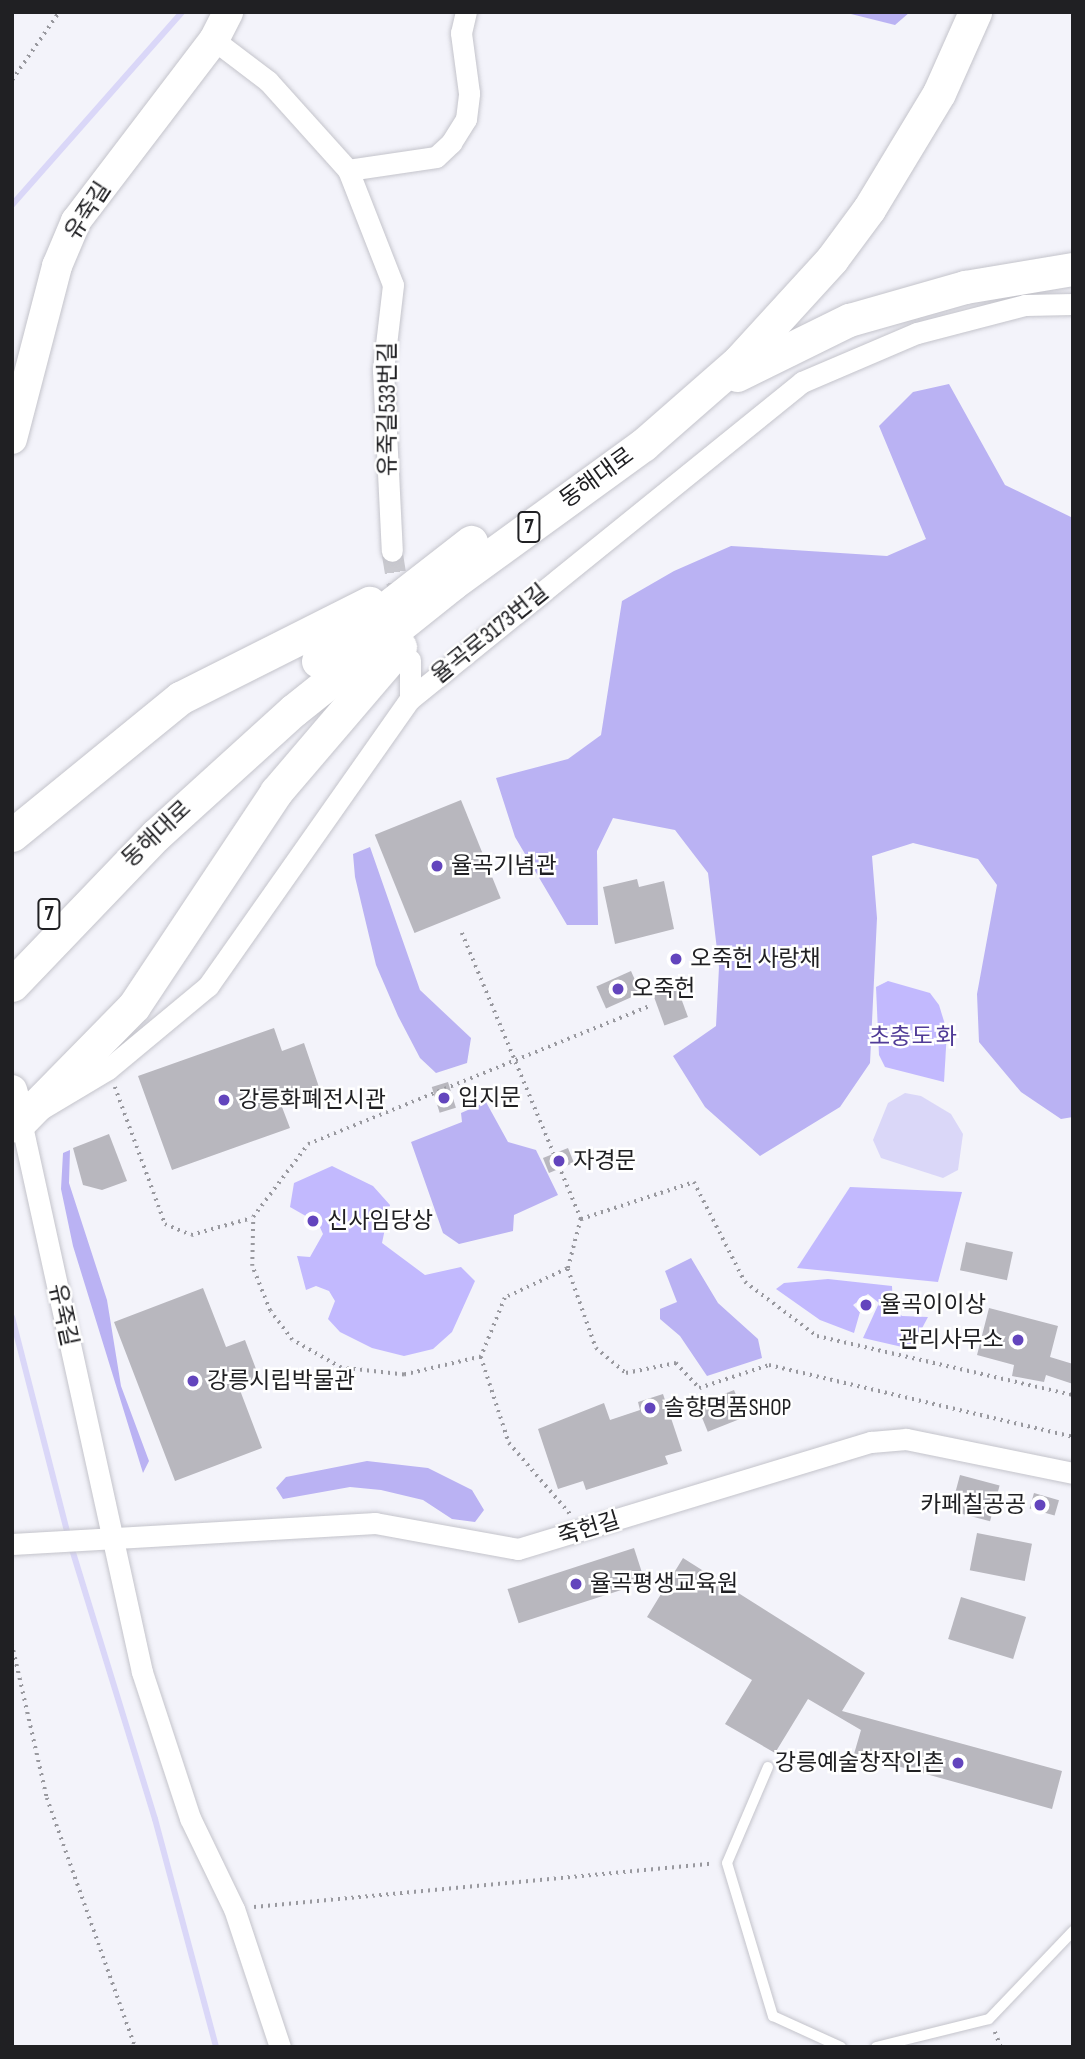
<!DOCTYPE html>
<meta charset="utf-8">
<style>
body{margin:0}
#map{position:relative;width:1085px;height:2059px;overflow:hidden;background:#f3f3fa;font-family:"Sofia Sans Condensed","Noto Sans KR",sans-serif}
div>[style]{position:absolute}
.green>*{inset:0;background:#c2b9fe}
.forest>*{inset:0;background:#bab2f3}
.water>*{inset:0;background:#dad7f8}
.stream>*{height:6px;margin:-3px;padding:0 3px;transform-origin:3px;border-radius:3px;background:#dad7f8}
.building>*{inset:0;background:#b8b7be;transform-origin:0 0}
.street-tunnel>*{height:21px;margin-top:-10.5px;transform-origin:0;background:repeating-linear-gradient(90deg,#c9c9cf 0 21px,transparent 0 31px)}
.path>*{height:3.5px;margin-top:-1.75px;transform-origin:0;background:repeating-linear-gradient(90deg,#99999f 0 2px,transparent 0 7px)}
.roads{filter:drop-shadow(0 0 2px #c4c4cb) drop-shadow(0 0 2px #c4c4cb)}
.lane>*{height:10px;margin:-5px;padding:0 5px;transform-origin:5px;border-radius:5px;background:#fff}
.street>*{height:21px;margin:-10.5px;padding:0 10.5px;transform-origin:10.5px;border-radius:10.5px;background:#fff}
.secondary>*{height:30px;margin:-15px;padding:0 15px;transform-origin:15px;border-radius:15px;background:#fff}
.primary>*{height:33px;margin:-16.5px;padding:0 16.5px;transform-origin:16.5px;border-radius:16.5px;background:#fff}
.dots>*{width:19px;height:19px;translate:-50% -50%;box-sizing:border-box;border:4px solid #fff;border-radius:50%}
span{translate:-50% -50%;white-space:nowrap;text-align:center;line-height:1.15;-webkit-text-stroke:5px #fff;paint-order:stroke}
.shield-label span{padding:2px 5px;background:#fff;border:2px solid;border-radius:5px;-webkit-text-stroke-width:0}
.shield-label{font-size:21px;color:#202023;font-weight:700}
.street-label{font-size:23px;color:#202023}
.poi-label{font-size:23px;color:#202023}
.left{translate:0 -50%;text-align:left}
.right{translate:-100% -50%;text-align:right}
.park-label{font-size:23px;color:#503b97}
.frame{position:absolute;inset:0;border:14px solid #202023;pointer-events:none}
</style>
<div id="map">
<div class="green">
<i style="clip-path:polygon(888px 981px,930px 993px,939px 1005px,947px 1031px,944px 1082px,885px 1067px,879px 1055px,876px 987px)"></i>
<i style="clip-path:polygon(332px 1166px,373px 1186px,390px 1205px,382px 1243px,425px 1275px,461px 1267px,475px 1281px,452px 1332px,433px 1349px,404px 1356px,372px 1348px,340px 1332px,328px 1319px,335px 1301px,329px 1291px,316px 1286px,306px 1290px,297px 1256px,310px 1257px,323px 1234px,318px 1223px,290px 1207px,294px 1183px)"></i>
<i style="clip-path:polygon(850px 1187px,962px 1192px,938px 1282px,797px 1268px)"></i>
<i style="clip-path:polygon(828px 1279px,892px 1286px,893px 1308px,902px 1316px,928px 1317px,911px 1349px,863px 1338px,879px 1303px,868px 1294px,853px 1305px,860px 1312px,854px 1333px,820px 1320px,776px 1289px,784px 1283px)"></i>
</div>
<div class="forest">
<i style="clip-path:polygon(843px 12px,910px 12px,895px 25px)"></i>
<i style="clip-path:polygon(949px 384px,1005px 485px,1073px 518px,1073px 1117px,1061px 1119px,1021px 1092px,979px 1042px,977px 994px,997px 885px,978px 859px,913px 843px,872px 856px,877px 918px,870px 1063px,840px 1107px,760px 1156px,705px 1107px,673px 1056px,716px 1026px,719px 967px,708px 873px,675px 830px,613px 818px,597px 851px,598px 925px,567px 925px,515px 837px,496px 778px,568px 759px,601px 735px,622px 601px,674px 571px,731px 546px,887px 556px,926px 539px,879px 426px,913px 392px)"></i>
<i style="clip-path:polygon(370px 847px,420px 990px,471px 1038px,467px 1063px,436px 1073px,420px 1058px,398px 1016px,376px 965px,355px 877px,353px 854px)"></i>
<i style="clip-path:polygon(486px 1102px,508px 1142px,536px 1150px,558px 1195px,514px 1215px,513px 1231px,459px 1244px,443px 1233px,411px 1142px,462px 1122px,461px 1113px)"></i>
<i style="clip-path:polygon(70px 1150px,69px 1183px,107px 1300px,121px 1386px,149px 1461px,143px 1473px,73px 1246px,61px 1189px,63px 1153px)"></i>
<i style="clip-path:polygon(691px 1258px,718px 1303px,758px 1339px,762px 1358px,707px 1376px,680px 1336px,660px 1319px,660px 1309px,677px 1302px,665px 1271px)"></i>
<i style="clip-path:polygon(367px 1461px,428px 1468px,472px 1490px,484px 1510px,475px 1522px,452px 1519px,423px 1500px,381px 1490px,350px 1487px,283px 1499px,276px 1488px,286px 1477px)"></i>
</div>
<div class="water">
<i style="clip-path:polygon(905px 1093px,921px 1096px,951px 1114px,963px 1134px,958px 1170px,943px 1178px,881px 1158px,873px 1140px,888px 1103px)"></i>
</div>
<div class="stream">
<i style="left:12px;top:205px;width:257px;rotate:-48.6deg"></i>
<i style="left:12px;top:1317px;width:225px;rotate:75.6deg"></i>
<i style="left:71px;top:1546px;width:286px;rotate:72.9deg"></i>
<i style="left:155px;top:1819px;width:236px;rotate:75deg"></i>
</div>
<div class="building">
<i style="left:461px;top:800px;width:106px;height:93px;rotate:68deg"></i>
<i style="clip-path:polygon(637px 879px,639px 887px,664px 881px,674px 929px,615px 944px,603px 887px)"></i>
<i style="left:631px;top:971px;width:24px;height:38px;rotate:66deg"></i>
<i style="left:677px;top:987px;width:32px;height:25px;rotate:70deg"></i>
<i style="clip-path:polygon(274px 1028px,282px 1051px,304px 1043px,321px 1093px,282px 1107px,290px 1128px,172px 1170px,138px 1076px)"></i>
<i style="left:448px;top:1082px;width:27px;height:17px;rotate:73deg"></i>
<i style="clip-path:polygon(109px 1134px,127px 1181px,102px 1190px,83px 1185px,73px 1148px)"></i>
<i style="left:568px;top:1148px;width:16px;height:27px;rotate:68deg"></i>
<i style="left:966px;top:1242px;width:48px;height:29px;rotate:12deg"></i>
<i style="clip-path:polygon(203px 1288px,226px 1347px,245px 1340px,259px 1377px,238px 1385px,262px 1448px,175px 1481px,114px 1322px)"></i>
<i style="clip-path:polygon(989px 1308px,1058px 1326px,1050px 1357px,1073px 1364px,1073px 1384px,1046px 1375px,1044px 1382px,1012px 1376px,1014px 1365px,977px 1355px)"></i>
<i style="left:734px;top:1390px;width:29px;height:40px;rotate:68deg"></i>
<i style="clip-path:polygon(663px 1394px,682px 1451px,665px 1456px,668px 1464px,586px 1490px,583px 1481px,558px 1489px,538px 1429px,604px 1403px,610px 1420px,640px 1410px,638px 1402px)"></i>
<i style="left:960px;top:1475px;width:41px;height:37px;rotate:15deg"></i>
<i style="left:1034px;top:1493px;width:26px;height:16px;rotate:16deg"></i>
<i style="left:977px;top:1533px;width:56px;height:38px;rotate:11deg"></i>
<i style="left:634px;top:1548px;width:36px;height:133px;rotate:72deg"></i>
<i style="clip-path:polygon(683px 1558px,865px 1673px,842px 1711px,1062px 1771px,1052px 1809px,854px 1754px,861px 1730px,808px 1699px,775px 1753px,725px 1724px,752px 1680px,647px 1617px)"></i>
<i style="left:961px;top:1597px;width:68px;height:44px;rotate:17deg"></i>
</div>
<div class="street-tunnel">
<i style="left:392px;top:551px;width:57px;rotate:80.9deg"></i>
</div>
<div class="path">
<i style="left:12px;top:80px;width:83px;rotate:-55.3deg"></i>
<i style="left:462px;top:933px;width:310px;rotate:67.4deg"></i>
<i style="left:581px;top:1219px;width:52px;rotate:104.6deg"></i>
<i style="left:568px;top:1269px;width:84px;rotate:70.5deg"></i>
<i style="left:596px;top:1348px;width:39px;rotate:40deg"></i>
<i style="left:626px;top:1373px;width:51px;rotate:-11.3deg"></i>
<i style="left:676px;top:1363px;width:34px;rotate:47deg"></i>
<i style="left:699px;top:1388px;width:74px;rotate:-18.2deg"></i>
<i style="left:769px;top:1365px;width:312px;rotate:13.3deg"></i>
<i style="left:115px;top:1087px;width:146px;rotate:69.9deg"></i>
<i style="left:165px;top:1224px;width:28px;rotate:23deg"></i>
<i style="left:191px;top:1235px;width:63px;rotate:-15.6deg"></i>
<i style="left:581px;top:1219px;width:119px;rotate:-18.1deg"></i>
<i style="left:694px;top:1182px;width:112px;rotate:63deg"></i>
<i style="left:745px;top:1282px;width:90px;rotate:36.9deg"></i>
<i style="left:817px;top:1336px;width:263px;rotate:13deg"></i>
<i style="left:567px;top:1269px;width:68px;rotate:154.9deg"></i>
<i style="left:505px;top:1298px;width:64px;rotate:112.1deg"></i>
<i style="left:481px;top:1357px;width:79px;rotate:166.8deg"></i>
<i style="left:404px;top:1375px;width:63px;rotate:-173.7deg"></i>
<i style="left:341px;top:1368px;width:56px;rotate:-150.3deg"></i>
<i style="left:292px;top:1340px;width:36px;rotate:-127deg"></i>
<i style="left:270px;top:1311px;width:48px;rotate:-111.8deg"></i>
<i style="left:252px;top:1266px;width:49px;rotate:-88.8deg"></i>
<i style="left:253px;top:1217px;width:91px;rotate:-53deg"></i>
<i style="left:308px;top:1144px;width:368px;rotate:-22deg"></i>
<i style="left:481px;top:1357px;width:90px;rotate:72deg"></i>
<i style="left:509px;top:1443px;width:94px;rotate:49.3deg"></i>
<i style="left:12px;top:1644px;width:158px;rotate:77.2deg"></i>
<i style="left:47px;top:1798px;width:264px;rotate:70.5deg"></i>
<i style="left:254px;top:1907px;width:461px;rotate:-5.4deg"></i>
<i style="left:995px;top:2032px;width:16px;rotate:68deg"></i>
</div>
<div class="roads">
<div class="lane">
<i style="left:768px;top:1767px;width:104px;rotate:113.1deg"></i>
<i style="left:727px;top:1863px;width:160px;rotate:73.3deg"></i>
<i style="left:773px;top:2016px;width:75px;rotate:24.5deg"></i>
<i style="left:876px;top:2047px;width:116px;rotate:-13.9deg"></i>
<i style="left:989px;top:2019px;width:122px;rotate:-46.3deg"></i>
</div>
<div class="street">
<i style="left:214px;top:40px;width:68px;rotate:37.2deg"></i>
<i style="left:268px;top:81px;width:120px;rotate:48deg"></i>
<i style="left:348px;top:170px;width:123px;rotate:68.6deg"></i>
<i style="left:393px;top:285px;width:86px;rotate:96.7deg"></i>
<i style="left:383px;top:370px;width:181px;rotate:87.2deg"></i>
<i style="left:348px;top:170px;width:89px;rotate:-8.4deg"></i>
<i style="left:436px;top:157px;width:21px;rotate:-43deg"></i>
<i style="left:451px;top:143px;width:28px;rotate:-58deg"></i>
<i style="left:466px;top:119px;width:26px;rotate:-83deg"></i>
<i style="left:469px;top:93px;width:61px;rotate:-97.6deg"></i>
<i style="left:461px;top:33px;width:22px;rotate:-77deg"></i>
<i style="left:410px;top:660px;width:39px;rotate:90deg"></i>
<i style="left:12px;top:1544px;width:364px;rotate:-3.3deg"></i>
<i style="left:375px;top:1523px;width:145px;rotate:10.3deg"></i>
<i style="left:518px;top:1549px;width:369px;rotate:-16.9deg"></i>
<i style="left:871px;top:1442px;width:35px;rotate:-5deg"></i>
<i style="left:906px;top:1439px;width:170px;rotate:11.5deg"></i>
<i style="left:280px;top:2047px;width:145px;rotate:-108.4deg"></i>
<i style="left:234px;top:1909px;width:101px;rotate:-115.8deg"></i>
<i style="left:190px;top:1818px;width:154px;rotate:-108.2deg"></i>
<i style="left:142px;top:1672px;width:564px;rotate:-102.39deg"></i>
<i style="left:21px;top:1121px;width:101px;rotate:-30.9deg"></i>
<i style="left:108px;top:1069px;width:130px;rotate:-39.7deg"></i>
<i style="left:208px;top:986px;width:351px;rotate:-54.9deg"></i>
<i style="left:410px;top:699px;width:504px;rotate:-38.96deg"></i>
<i style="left:802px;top:382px;width:125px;rotate:-23.1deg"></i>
<i style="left:917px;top:333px;width:112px;rotate:-14.5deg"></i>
<i style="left:1025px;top:305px;width:48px;rotate:-1.2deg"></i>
</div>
<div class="secondary">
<i style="left:12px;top:439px;width:179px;rotate:-75.4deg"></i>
<i style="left:57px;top:266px;width:49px;rotate:-67.1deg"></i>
<i style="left:76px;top:221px;width:228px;rotate:-52.7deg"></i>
<i style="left:214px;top:40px;width:31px;rotate:-63deg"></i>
<i style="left:12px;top:1090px;width:32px;rotate:74deg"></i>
<i style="left:21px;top:1121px;width:11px;rotate:142deg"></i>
</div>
<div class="primary">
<i style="left:737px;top:375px;width:125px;rotate:-26.2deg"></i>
<i style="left:849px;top:320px;width:121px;rotate:-15.9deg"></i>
<i style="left:965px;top:287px;width:109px;rotate:-9.5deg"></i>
<i style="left:318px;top:661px;width:194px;rotate:-37.9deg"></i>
<i style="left:12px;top:835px;width:217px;rotate:-39.2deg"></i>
<i style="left:180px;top:698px;width:212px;rotate:-26.7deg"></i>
<i style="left:12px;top:985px;width:208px;rotate:-46.2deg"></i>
<i style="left:156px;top:835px;width:186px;rotate:-42.2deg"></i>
<i style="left:294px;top:710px;width:203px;rotate:-38.6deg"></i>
<i style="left:453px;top:583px;width:235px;rotate:-36deg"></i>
<i style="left:643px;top:445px;width:128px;rotate:-41.2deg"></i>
<i style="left:739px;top:361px;width:138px;rotate:-47.6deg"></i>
<i style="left:832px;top:259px;width:62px;rotate:-53.5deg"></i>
<i style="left:869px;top:209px;width:135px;rotate:-58.9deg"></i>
<i style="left:939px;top:93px;width:89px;rotate:-66deg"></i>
<i style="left:21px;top:1121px;width:161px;rotate:-45.5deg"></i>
<i style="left:134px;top:1006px;width:257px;rotate:-56.4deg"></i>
<i style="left:276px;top:792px;width:191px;rotate:-49.5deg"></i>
</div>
</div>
<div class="dots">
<i style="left:437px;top:866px;background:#6345bd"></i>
<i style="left:676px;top:959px;background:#6345bd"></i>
<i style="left:618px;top:989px;background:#6345bd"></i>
<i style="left:444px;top:1098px;background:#6345bd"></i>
<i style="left:224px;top:1100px;background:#6345bd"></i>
<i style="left:559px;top:1161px;background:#6345bd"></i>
<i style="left:313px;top:1221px;background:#6345bd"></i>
<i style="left:866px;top:1305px;background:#6345bd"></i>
<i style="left:1018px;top:1340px;background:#6345bd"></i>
<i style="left:193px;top:1381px;background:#6345bd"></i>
<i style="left:650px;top:1408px;background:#6345bd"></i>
<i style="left:1040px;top:1505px;background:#6345bd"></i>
<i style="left:576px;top:1584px;background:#6345bd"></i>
<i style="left:958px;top:1763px;background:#6345bd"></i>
</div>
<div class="shield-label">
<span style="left:529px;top:527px">7</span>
<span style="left:49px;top:914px">7</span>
</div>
<div class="street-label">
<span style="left:88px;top:211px;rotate:-57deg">유죽길</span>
<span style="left:388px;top:409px;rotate:-90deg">유죽길533번길</span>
<span style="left:597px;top:478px;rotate:-36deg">동해대로</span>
<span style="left:490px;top:634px;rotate:-39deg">율곡로3173번길</span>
<span style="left:157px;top:834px;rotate:-43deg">동해대로</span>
<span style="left:63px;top:1315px;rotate:78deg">유죽길</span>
<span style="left:589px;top:1529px;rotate:-17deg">죽헌길</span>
</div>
<div class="poi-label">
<span class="left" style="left:451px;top:866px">율곡기념관</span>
<span class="left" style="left:690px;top:959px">오죽헌 사랑채</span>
<span class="left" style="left:632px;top:989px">오죽헌</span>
<span class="left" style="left:458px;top:1098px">입지문</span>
<span class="left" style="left:238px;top:1100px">강릉화폐전시관</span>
<span class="left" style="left:573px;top:1161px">자경문</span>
<span class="left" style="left:327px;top:1221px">신사임당상</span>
<span class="left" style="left:880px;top:1305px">율곡이이상</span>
<span class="right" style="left:1004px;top:1340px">관리사무소</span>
<span class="left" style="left:207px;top:1381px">강릉시립박물관</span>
<span class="left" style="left:664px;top:1408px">솔향명품SHOP</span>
<span class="right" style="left:1026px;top:1505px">카페칠공공</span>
<span class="left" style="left:590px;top:1584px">율곡평생교육원</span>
<span class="right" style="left:944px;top:1763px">강릉예술창작인촌</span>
</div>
<div class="park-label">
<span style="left:913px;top:1037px">초충도 화</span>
</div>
<div class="frame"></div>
</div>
